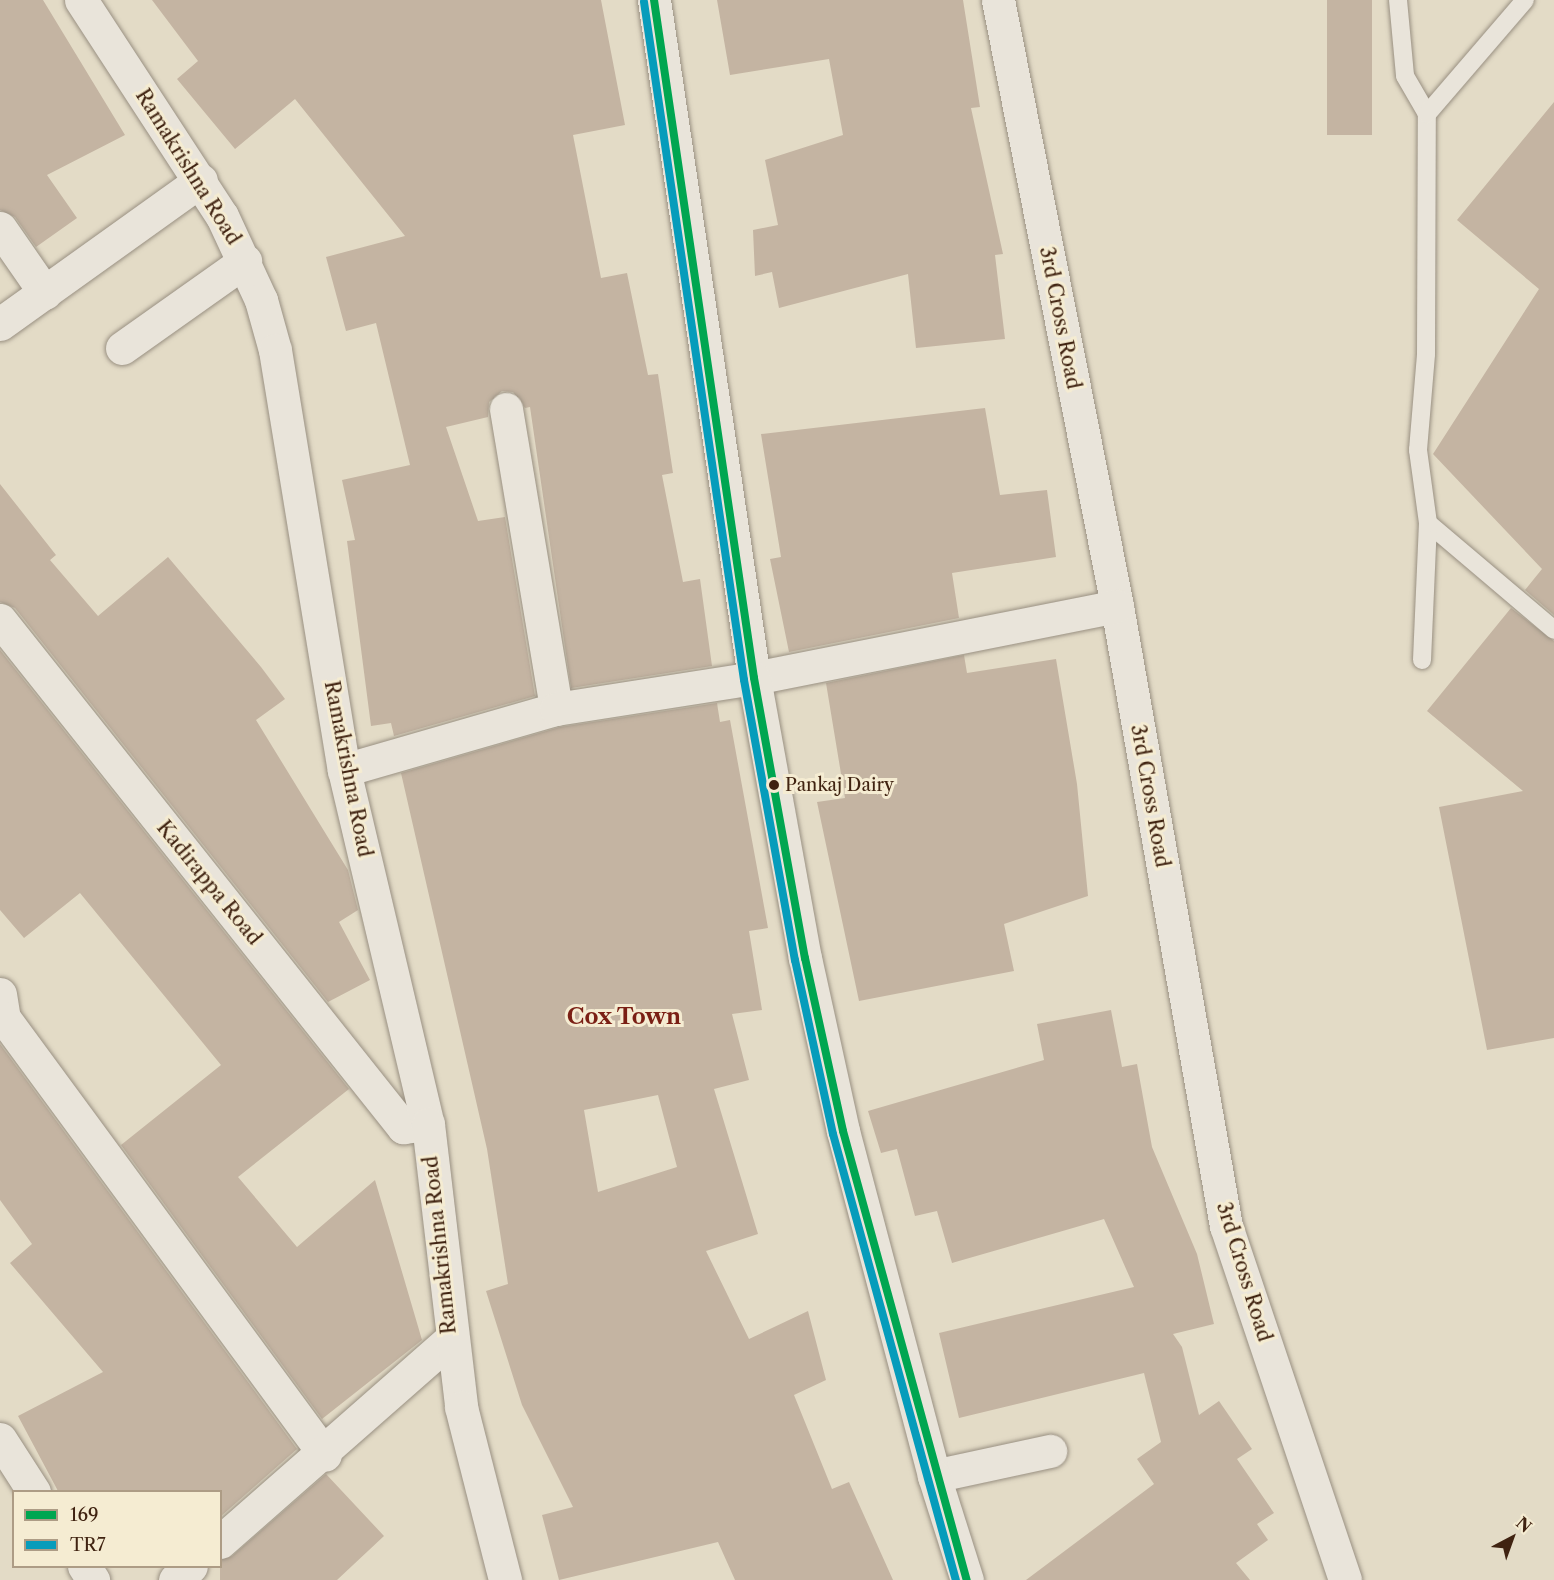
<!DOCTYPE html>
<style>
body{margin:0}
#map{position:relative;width:1554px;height:1580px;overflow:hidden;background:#e3dbc6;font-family:"Libre Caslon Text",serif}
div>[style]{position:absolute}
.building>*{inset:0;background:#c4b4a2;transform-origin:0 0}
.roads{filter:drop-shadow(0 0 2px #999082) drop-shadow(0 0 2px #999082)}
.lane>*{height:18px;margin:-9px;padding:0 9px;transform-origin:9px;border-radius:9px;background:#e9e4da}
.street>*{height:33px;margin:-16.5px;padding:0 16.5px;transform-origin:16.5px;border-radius:16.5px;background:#e9e4da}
.secondary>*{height:33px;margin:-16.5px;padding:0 16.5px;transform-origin:16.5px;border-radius:16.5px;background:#e9e4da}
.bus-1>*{height:8px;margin:-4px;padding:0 4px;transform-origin:4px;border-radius:4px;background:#00a651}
.bus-2>*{height:8px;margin:-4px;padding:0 4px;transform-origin:4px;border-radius:4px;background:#069cbb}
.dots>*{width:16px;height:16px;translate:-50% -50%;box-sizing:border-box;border:3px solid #f5ecd2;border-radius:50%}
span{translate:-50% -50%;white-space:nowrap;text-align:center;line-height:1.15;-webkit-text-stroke:6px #f5ecd2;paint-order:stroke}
.bus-label{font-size:18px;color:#402311}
.left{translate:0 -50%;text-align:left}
.street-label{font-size:20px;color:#402311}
.quarter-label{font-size:22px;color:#7a1f14;font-weight:700}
.legend{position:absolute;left:12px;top:1490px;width:210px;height:78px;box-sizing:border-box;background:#f5ecd2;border:2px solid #ad9c85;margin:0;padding:8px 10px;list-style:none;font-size:18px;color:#402311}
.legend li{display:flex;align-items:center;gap:12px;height:30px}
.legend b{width:30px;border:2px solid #ad9c85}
.north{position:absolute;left:1482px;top:1508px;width:60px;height:60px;-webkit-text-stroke:4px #f5ecd2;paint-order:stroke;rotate:41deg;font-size:16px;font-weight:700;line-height:24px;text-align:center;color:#402311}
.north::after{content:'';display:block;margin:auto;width:21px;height:27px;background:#402311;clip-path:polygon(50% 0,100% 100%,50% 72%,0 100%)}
</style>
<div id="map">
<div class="building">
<i style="clip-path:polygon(0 0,43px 0,125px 135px,47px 175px,77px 218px,36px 247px,15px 217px,0 210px)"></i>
<i style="clip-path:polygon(152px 0,601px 0,625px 125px,573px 135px,601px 278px,627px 273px,648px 375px,658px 374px,673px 473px,662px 475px,683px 582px,700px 579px,712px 666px,571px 688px,530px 407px,525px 408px,513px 392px,502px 391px,489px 402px,488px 417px,446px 427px,478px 521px,505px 517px,535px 696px,394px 736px,391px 723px,371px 726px,347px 541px,355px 540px,342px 480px,410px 465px,376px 323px,346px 331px,326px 257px,405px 236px,295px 99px,235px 149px,177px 79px,198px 61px)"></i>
<i style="clip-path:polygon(717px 0,963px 0,980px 107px,971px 108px,1003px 254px,995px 255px,1005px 339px,916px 348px,908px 274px,779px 308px,772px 272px,755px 276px,753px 230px,778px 225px,765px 160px,843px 135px,829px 59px,730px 75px)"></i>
<i style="left:1327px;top:0;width:45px;height:135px"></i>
<i style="clip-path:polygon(1554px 102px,1554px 615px,1525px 590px,1542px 569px,1433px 454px,1539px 289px,1457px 220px)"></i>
<i style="clip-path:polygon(985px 408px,1000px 495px,1047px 490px,1056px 557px,952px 573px,959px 618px,789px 652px,770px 559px,781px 557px,761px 434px)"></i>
<i style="clip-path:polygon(0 484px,56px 555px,50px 560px,98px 616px,168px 557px,261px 667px,285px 699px,256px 720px,348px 870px,358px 910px,339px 922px,370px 980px,328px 1002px,15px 608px,0 602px)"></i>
<i style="clip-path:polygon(1511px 608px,1554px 641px,1554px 1038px,1487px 1050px,1439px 807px,1523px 791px,1427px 711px)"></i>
<i style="clip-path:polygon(0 650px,349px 1089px,238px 1177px,297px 1247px,375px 1180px,422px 1340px,322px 1419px,121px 1145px,221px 1065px,80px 893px,24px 938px,0 910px)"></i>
<i style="clip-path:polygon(964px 655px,967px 673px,1056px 659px,1077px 784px,1088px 896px,1004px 924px,1014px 971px,859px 1001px,817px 802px,845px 798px,826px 683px)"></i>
<i style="clip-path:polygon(evenodd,717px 703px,720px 722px,730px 720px,768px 928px,749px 931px,762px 1010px,732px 1014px,749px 1080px,714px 1089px,758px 1234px,706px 1251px,749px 1339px,808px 1311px,826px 1380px,794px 1395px,832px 1489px,849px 1482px,893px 1580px,735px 1580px,718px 1542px,559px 1580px,542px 1515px,573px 1507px,522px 1405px,486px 1291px,508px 1284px,487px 1149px,401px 773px,560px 727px,717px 703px,658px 1095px,677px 1167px,598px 1192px,584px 1110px,658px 1095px)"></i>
<i style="clip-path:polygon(1111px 1010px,1122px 1067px,1137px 1064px,1152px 1147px,1197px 1254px,1214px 1324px,1173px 1334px,1182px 1347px,1199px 1415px,1219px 1401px,1252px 1449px,1237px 1459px,1274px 1513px,1257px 1524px,1268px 1540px,1236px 1563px,1250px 1580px,1026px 1580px,1154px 1484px,1137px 1459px,1161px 1442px,1144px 1373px,959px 1418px,939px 1333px,1134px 1287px,1104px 1219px,952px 1263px,937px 1211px,915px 1216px,897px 1149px,881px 1153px,868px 1111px,1044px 1060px,1037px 1024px)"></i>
<i style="clip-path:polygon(0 1044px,297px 1449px,220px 1517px,220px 1491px,58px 1491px,18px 1416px,103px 1372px,10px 1263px,32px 1244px,0 1200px)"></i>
<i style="clip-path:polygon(326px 1474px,384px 1536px,337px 1580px,220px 1580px,220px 1560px,232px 1556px)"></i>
</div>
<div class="roads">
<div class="lane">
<i style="left:1398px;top:0;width:76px;rotate:84.7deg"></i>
<i style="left:1405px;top:76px;width:44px;rotate:59.9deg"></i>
<i style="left:1428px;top:523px;width:165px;rotate:40.3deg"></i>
<i style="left:1422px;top:660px;width:137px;rotate:-87.5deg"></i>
<i style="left:1428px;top:523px;width:74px;rotate:-97.8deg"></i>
<i style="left:1418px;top:450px;width:96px;rotate:-85.2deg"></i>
<i style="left:1426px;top:354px;width:240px;rotate:-89.8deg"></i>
<i style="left:1427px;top:114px;width:150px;rotate:-49.3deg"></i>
</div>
<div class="street">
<i style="left:998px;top:0;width:618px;rotate:78.89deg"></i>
<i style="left:1117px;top:606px;width:630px;rotate:80.03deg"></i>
<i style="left:1226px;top:1226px;width:373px;rotate:71.4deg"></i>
<i style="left:0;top:228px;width:79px;rotate:55.3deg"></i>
<i style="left:0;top:324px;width:247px;rotate:-35.6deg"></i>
<i style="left:122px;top:348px;width:151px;rotate:-35.3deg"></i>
<i style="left:506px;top:409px;width:304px;rotate:80.5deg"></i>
<i style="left:0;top:620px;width:648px;rotate:51.52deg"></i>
<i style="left:403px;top:1127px;width:25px;rotate:-7deg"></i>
<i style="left:344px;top:770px;width:221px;rotate:-16.1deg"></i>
<i style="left:556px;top:709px;width:200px;rotate:-8.9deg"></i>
<i style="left:754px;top:678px;width:370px;rotate:-11.2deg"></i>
<i style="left:0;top:994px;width:24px;rotate:81deg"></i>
<i style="left:4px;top:1018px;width:542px;rotate:53.7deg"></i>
<i style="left:0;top:1439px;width:63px;rotate:57.3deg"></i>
<i style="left:934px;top:1476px;width:119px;rotate:-12.2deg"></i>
<i style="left:220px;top:1542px;width:305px;rotate:-41.3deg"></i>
<i style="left:84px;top:1566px;width:17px;rotate:57deg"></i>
<i style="left:175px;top:1580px;width:21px;rotate:-41deg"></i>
</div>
<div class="secondary">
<i style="left:81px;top:0;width:258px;rotate:56.9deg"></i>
<i style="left:222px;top:216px;width:93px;rotate:65.1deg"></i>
<i style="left:261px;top:300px;width:52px;rotate:74.4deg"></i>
<i style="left:275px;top:350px;width:426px;rotate:80.7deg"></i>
<i style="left:344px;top:770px;width:364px;rotate:76.7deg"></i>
<i style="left:428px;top:1124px;width:285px;rotate:83.3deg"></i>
<i style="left:461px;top:1407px;width:179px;rotate:75.7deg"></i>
<i style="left:654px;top:0;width:685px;rotate:81.61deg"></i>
<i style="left:754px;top:678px;width:285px;rotate:79.7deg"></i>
<i style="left:805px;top:958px;width:177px;rotate:77.6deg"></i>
<i style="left:843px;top:1131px;width:357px;rotate:75.2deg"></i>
<i style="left:934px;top:1476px;width:109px;rotate:72.4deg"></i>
</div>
</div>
<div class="bus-1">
<i style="left:654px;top:0;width:685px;rotate:81.61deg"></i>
<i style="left:754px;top:678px;width:285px;rotate:79.7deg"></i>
<i style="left:805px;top:958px;width:177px;rotate:77.6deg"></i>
<i style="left:843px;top:1131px;width:466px;rotate:74.6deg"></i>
</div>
<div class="bus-2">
<i style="left:644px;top:2px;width:685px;rotate:81.61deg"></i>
<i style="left:744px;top:680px;width:285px;rotate:79.7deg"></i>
<i style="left:795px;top:960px;width:178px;rotate:77.7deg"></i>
<i style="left:833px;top:1134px;width:463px;rotate:74.6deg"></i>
</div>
<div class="dots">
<i style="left:774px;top:785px;background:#402311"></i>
</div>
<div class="bus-label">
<span class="left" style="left:785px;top:785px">Pankaj Dairy</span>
</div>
<div class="street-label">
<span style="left:188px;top:167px;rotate:58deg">Ramakrishna Road</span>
<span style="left:1060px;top:318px;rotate:79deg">3rd Cross Road</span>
<span style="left:348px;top:769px;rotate:79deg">Ramakrishna Road</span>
<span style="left:1150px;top:796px;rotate:80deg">3rd Cross Road</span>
<span style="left:209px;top:883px;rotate:51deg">Kadirappa Road</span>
<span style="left:440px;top:1245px;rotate:-96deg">Ramakrishna Road</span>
<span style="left:1244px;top:1272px;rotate:73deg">3rd Cross Road</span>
</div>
<div class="quarter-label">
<span style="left:624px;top:1017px">Cox Town</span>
</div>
<ul class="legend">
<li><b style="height:8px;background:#00a651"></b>169</li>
<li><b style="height:8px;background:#069cbb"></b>TR7</li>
</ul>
<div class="north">N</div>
</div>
